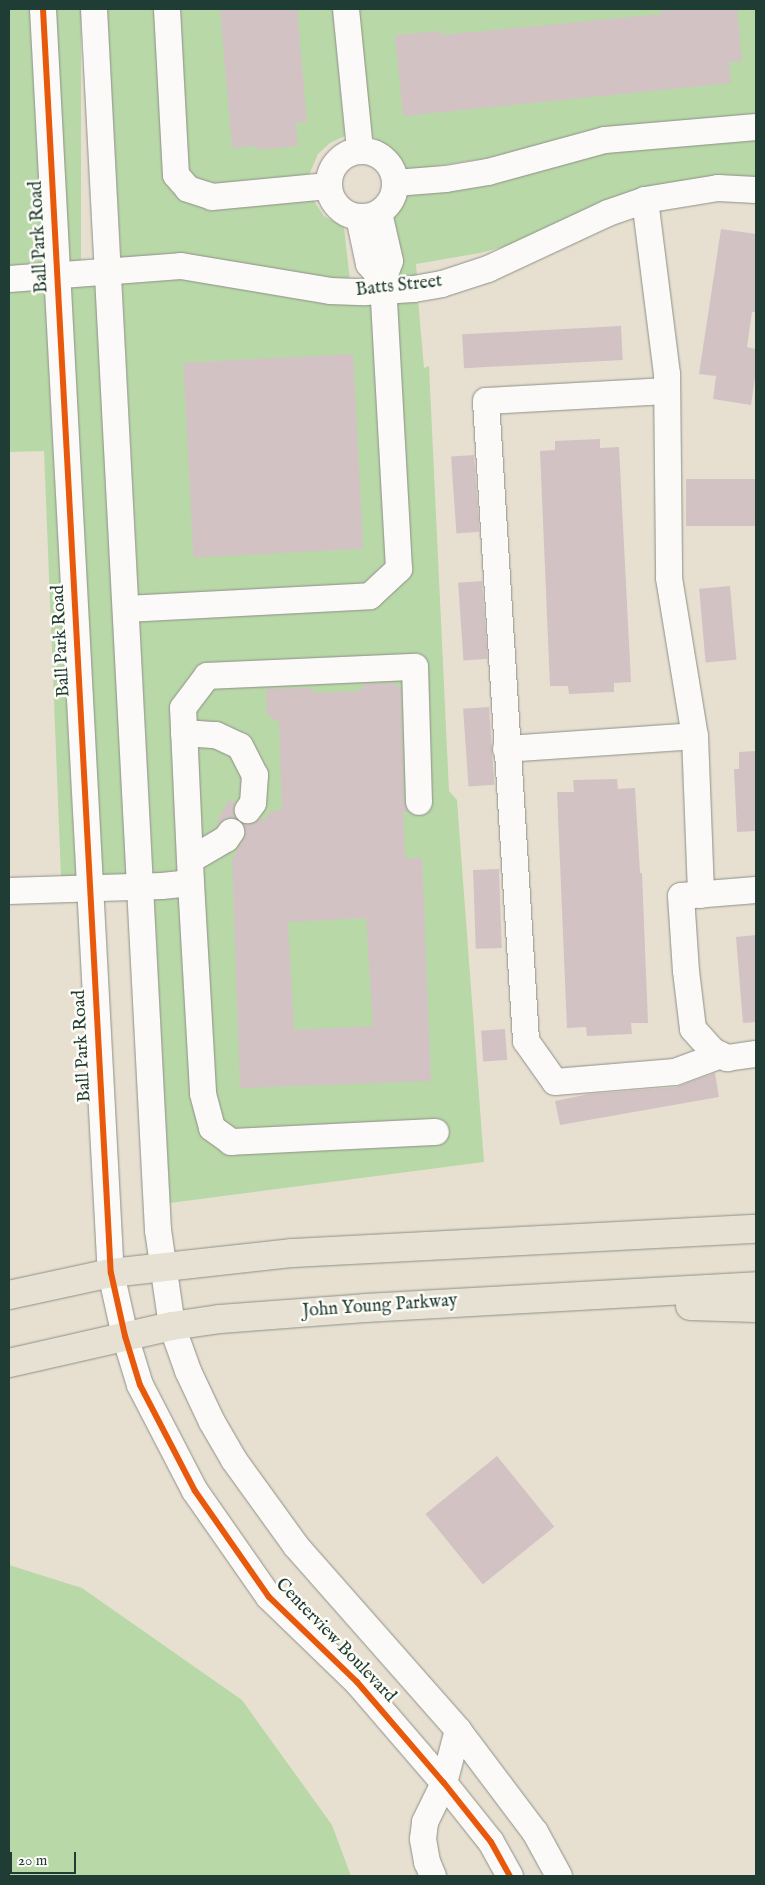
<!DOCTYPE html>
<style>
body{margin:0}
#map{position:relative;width:765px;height:1885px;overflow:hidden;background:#e7e0d1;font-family:"IM FELL English",serif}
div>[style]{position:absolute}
.green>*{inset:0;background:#b9d8a8;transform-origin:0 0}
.building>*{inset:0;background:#d2c2c4;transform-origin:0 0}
.roads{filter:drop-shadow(0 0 1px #8e9087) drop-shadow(0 0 1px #8e9087)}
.minor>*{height:26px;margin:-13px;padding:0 13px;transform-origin:13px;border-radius:13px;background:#fbfaf8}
.minor>.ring{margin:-13px;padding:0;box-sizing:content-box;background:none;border:26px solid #fbfaf8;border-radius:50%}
.highway>*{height:28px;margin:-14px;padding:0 14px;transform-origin:14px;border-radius:14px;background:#e7e1d4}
.cycleway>*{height:6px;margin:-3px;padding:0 3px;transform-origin:3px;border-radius:3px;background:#e8590c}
span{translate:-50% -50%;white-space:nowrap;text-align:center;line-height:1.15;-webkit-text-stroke:5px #fdfcf7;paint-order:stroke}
.street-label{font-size:18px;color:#1f3d34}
.frame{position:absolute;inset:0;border:10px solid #1f3d34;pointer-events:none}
.scale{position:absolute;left:10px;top:1852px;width:66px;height:22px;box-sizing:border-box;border:2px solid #1f3d34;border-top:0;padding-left:6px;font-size:15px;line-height:18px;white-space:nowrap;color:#1f3d34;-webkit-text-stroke:4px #fdfcf7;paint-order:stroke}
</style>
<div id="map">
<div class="green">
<i style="clip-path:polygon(9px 9px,30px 9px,76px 877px,61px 877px,44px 451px,9px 452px)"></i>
<i style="left:56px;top:9px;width:25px;height:255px"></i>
<i style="clip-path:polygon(107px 9px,154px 9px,163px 176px,166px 183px,312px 198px,324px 216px,344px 227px,350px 281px,121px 260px)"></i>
<i style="clip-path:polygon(180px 9px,333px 9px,345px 136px,330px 143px,318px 154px,309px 175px,214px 186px,196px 179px,189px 171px)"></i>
<i style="clip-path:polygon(359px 9px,756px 9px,756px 116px,405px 171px,400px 158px,390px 147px,371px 136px)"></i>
<i style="clip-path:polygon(756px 139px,756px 179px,480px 253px,416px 264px,417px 276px,399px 279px,399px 258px,387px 219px,397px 210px,405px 194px,607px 151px)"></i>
<i style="clip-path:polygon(181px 278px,328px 304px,398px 303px,418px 299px,424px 368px,429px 366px,449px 791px,457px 800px,484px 1162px,170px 1203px,122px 283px)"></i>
<i style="left:96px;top:285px;width:591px;height:25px;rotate:87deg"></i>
<i style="clip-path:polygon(9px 1565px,82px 1588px,242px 1700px,332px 1825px,351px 1876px,9px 1876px)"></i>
</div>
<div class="building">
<i style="clip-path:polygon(220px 9px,297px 9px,307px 122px,296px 123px,298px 146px,257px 150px,257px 146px,232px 148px)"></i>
<i style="clip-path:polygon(661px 9px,737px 9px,742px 61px,729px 62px,731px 83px,403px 116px,395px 35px,441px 31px,441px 35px,662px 14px)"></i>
<i style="clip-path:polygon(721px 229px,756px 234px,756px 312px,752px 312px,747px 347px,756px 349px,756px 371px,751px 405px,713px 399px,716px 376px,699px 374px)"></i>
<i style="left:621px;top:326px;width:34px;height:159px;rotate:87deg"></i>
<i style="left:353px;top:354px;width:195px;height:170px;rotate:87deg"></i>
<i style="clip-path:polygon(600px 439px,600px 448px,619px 447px,631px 682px,614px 683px,614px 692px,569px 694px,568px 686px,550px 686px,540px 451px,555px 450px,555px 441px)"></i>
<i style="left:474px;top:455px;width:77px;height:23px;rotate:86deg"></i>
<i style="left:756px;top:479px;width:47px;height:70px;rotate:90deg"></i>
<i style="left:482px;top:581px;width:78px;height:24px;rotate:86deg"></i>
<i style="left:730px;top:586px;width:74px;height:31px;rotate:85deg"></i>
<i style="clip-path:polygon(evenodd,392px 683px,401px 688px,404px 802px,408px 812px,403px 812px,405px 858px,422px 858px,431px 1081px,240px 1088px,232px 860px,246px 834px,243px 824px,254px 824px,261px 818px,265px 820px,270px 811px,282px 810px,279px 722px,267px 715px,266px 689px,309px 688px,317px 693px,360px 691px,364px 684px,392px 683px,366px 918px,373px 1026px,294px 1030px,288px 922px,366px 918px)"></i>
<i style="left:489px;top:707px;width:78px;height:26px;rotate:86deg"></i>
<i style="clip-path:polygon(756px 751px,756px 831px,737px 832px,734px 769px,739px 769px,739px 752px)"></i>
<i style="clip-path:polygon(617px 779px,618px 789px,635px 788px,640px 873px,642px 873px,648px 1023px,631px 1023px,632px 1034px,587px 1036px,586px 1027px,567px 1028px,557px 792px,574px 792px,573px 780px)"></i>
<i style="clip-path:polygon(229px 800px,235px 803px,233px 809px,236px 818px,225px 818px,218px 824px,216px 823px)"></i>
<i style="left:499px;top:869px;width:79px;height:26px;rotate:88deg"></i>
<i style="clip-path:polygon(756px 935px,756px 1022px,743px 1023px,736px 937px)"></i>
<i style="left:505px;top:1029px;width:31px;height:24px;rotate:86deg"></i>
<i style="clip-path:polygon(715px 1073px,719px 1097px,560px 1125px,555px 1101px,589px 1094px,676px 1087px)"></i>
<i style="left:497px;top:1456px;width:91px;height:92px;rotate:51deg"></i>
</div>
<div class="roads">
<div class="minor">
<i style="left:43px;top:9px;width:1233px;rotate:86.93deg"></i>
<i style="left:109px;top:1240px;width:33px;rotate:87deg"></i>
<i style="left:111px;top:1273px;width:65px;rotate:77.5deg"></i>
<i style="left:125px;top:1336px;width:51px;rotate:73deg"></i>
<i style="left:140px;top:1385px;width:119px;rotate:62.6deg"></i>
<i style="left:195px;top:1491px;width:129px;rotate:55.1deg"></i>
<i style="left:269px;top:1597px;width:122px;rotate:44deg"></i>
<i style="left:357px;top:1682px;width:133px;rotate:49.3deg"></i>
<i style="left:444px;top:1783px;width:75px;rotate:51.5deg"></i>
<i style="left:491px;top:1842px;width:39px;rotate:61deg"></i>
<i style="left:94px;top:9px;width:1223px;rotate:87deg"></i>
<i style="left:158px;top:1230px;width:97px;rotate:81.7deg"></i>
<i style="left:172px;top:1326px;width:48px;rotate:70.4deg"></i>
<i style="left:188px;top:1371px;width:56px;rotate:64.8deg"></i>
<i style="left:212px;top:1422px;width:44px;rotate:59.9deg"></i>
<i style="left:234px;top:1460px;width:106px;rotate:54.2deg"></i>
<i style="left:296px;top:1546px;width:245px;rotate:48.6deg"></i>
<i style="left:458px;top:1730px;width:128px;rotate:53deg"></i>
<i style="left:535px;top:1832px;width:50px;rotate:61.4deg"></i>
<i style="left:167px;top:9px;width:166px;rotate:86.9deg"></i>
<i style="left:176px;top:175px;width:18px;rotate:49deg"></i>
<i style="left:188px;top:189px;width:25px;rotate:18deg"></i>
<i style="left:212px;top:197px;width:117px;rotate:-5.4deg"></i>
<i style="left:346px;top:9px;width:142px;rotate:84.3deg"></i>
<i class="ring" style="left:329px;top:151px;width:40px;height:40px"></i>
<i style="left:395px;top:183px;width:51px;rotate:-4.5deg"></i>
<i style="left:446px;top:179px;width:43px;rotate:-9.5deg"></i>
<i style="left:488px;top:172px;width:121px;rotate:-15.3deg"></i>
<i style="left:605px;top:140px;width:152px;rotate:-4.9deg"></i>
<i style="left:645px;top:200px;width:175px;rotate:82.8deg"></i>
<i style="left:667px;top:374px;width:204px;rotate:89.4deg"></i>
<i style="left:669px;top:578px;width:160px;rotate:80.7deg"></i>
<i style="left:695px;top:736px;width:159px;rotate:87.8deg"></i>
<i style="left:359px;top:217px;width:48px;rotate:78deg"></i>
<i style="left:369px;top:264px;width:21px;rotate:49deg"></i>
<i style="left:9px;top:279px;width:172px;rotate:-4.3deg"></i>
<i style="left:181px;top:266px;width:151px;rotate:9.5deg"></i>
<i style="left:330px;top:291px;width:35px;rotate:2deg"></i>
<i style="left:365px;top:292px;width:49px;rotate:-3.5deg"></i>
<i style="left:414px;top:289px;width:28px;rotate:-10deg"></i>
<i style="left:442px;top:284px;width:48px;rotate:-18.1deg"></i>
<i style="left:488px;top:269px;width:132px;rotate:-25deg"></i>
<i style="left:608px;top:213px;width:39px;rotate:-19deg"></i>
<i style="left:645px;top:200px;width:74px;rotate:-9.3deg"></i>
<i style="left:718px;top:188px;width:38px;rotate:3deg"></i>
<i style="left:667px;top:391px;width:181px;rotate:176.8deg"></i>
<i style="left:486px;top:401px;width:641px;rotate:86.42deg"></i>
<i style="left:526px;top:1041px;width:50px;rotate:54.7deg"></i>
<i style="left:555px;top:1082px;width:120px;rotate:-4.8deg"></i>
<i style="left:675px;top:1072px;width:49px;rotate:-20.3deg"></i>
<i style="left:126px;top:609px;width:244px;rotate:-3deg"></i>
<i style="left:370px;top:596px;width:40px;rotate:-43deg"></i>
<i style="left:399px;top:569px;width:289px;rotate:-93.2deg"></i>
<i style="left:383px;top:280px;width:20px;rotate:-70deg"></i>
<i style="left:390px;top:261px;width:49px;rotate:-102.9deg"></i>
<i style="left:184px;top:733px;width:32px;rotate:4deg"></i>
<i style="left:216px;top:735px;width:26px;rotate:25deg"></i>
<i style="left:240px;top:746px;width:33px;rotate:63deg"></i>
<i style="left:255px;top:775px;width:28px;rotate:94deg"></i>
<i style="left:253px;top:803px;width:9px;rotate:126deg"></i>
<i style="left:506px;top:749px;width:189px;rotate:-3.9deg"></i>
<i style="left:190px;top:860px;width:42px;rotate:-30.3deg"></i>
<i style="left:226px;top:839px;width:9px;rotate:-54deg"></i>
<i style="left:191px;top:883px;width:211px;rotate:86.7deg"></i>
<i style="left:203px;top:1094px;width:35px;rotate:75deg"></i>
<i style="left:212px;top:1128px;width:24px;rotate:36deg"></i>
<i style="left:231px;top:1142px;width:205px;rotate:-2.8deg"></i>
<i style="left:756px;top:890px;width:75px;rotate:175.4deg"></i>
<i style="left:681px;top:896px;width:75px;rotate:86.2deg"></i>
<i style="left:686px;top:971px;width:58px;rotate:83.1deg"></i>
<i style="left:693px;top:1029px;width:30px;rotate:48deg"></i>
<i style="left:713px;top:1051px;width:16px;rotate:27deg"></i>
<i style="left:727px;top:1058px;width:29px;rotate:-8deg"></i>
<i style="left:9px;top:891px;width:153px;rotate:-1.9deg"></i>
<i style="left:162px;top:886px;width:29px;rotate:-6deg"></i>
<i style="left:191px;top:883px;width:175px;rotate:-92.6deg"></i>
<i style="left:183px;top:708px;width:40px;rotate:-53deg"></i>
<i style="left:207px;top:676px;width:208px;rotate:-2.5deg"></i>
<i style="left:415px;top:667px;width:135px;rotate:88.3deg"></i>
<i style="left:433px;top:1876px;width:15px;rotate:-113deg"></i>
<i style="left:427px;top:1862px;width:23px;rotate:-100deg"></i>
<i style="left:423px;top:1839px;width:17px;rotate:-83deg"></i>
<i style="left:425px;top:1822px;width:43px;rotate:-64deg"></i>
<i style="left:444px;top:1783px;width:55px;rotate:-75.2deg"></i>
</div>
<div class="highway">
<i style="left:9px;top:1295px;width:104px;rotate:-12.2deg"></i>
<i style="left:111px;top:1273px;width:183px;rotate:-6.3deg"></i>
<i style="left:293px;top:1253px;width:464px;rotate:-3deg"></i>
<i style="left:690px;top:1306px;width:66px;rotate:1.7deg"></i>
<i style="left:9px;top:1363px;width:167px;rotate:-12.8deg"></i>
<i style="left:172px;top:1326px;width:49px;rotate:-8.3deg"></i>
<i style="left:220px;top:1319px;width:145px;rotate:-4.3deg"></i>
<i style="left:365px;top:1308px;width:392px;rotate:-3.2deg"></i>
</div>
</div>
<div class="cycleway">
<i style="left:43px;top:9px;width:1233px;rotate:86.93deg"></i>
<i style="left:109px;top:1240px;width:33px;rotate:87deg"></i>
<i style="left:111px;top:1273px;width:65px;rotate:77.5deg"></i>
<i style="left:125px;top:1336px;width:51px;rotate:73deg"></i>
<i style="left:140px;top:1385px;width:119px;rotate:62.6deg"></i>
<i style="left:195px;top:1491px;width:129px;rotate:55.1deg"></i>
<i style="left:269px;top:1597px;width:122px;rotate:44deg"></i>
<i style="left:357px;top:1682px;width:133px;rotate:49.3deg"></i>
<i style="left:444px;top:1783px;width:75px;rotate:51.5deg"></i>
<i style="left:491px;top:1842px;width:39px;rotate:61deg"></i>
</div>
<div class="street-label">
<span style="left:40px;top:237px;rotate:-93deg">Ball Park Road</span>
<span style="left:399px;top:287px;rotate:-6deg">Batts Street</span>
<span style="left:62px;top:641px;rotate:-93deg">Ball Park Road</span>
<span style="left:83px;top:1046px;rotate:-93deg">Ball Park Road</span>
<span style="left:380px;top:1307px;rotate:-4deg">John Young Parkway</span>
<span style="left:335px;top:1641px;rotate:46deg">Centerview Boulevard</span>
</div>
<div class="frame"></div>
<div class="scale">20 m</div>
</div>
